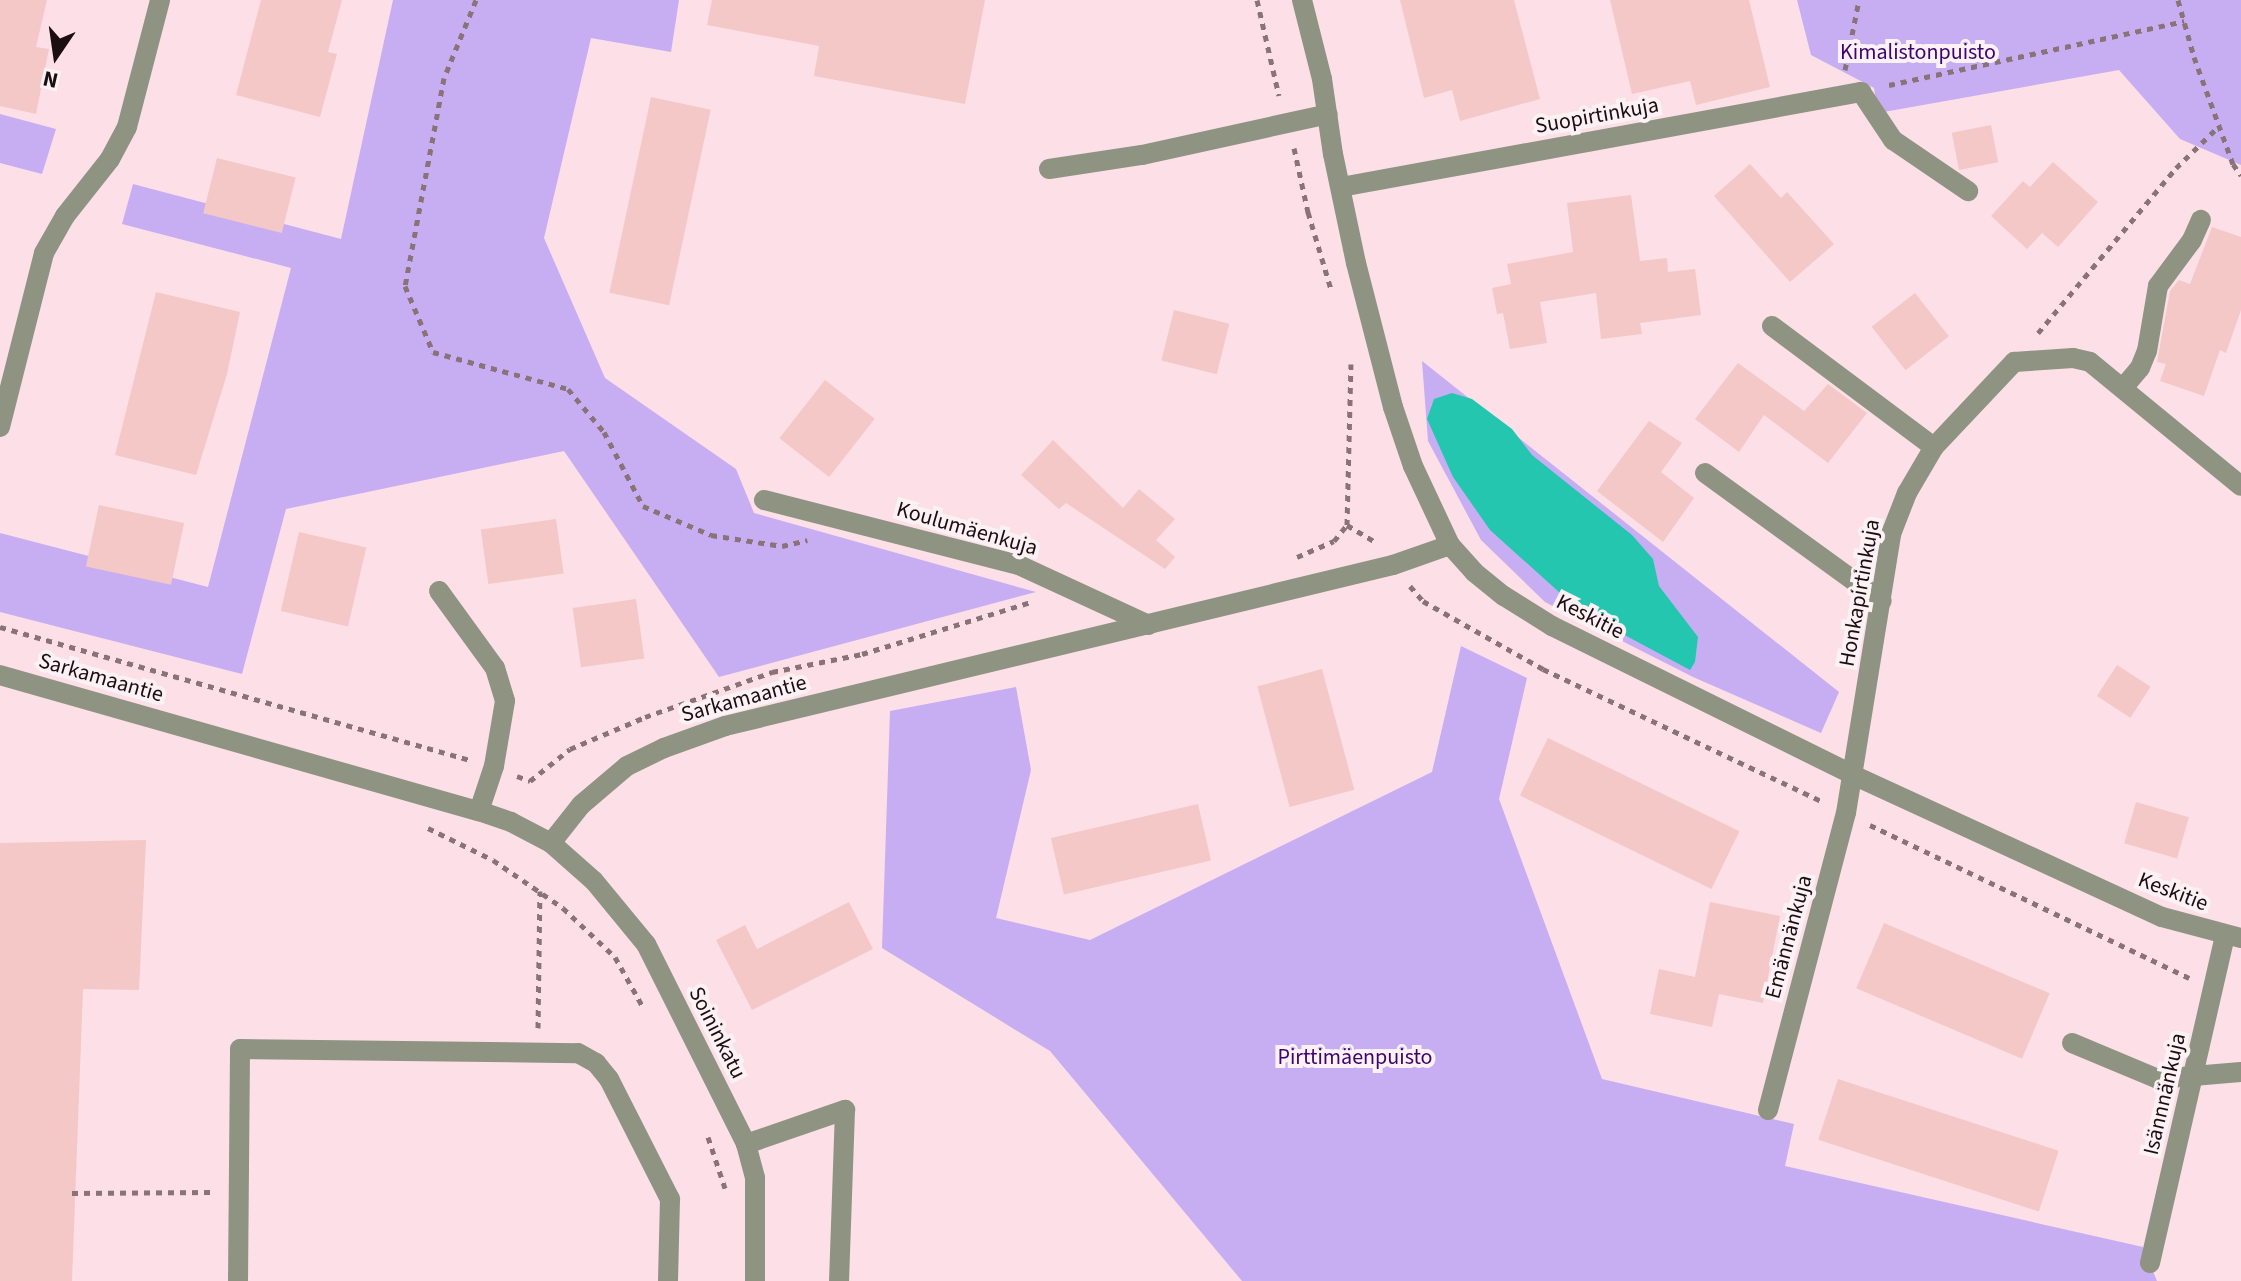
<!DOCTYPE html>
<meta charset="utf-8">
<style>
body{margin:0}
#map{position:relative;width:2241px;height:1281px;overflow:hidden;background:#fcdfe7;font-family:"Source Sans 3",sans-serif}
div>[style]{position:absolute}
.green>*{inset:0;background:#c7aef2}
.water>*{inset:0;background:#25c6b0}
.building>*{inset:0;background:#f4c8c6;transform-origin:0 0}
.path>*{height:5px;margin-top:-2.5px;transform-origin:0;background:repeating-linear-gradient(90deg,#897379 0 6px,transparent 0 12px)}
.minor>*{height:20px;margin:-10px;padding:0 10px;transform-origin:10px;border-radius:10px;background:#8e9382}
span{translate:-50% -50%;white-space:nowrap;text-align:center;line-height:1.15;-webkit-text-stroke:8px #fcf2f5;paint-order:stroke}
.park-label{font-size:22px;color:#3e036f}
.street-label{font-size:22px;color:#1c0d11}
.north{position:absolute;left:16px;top:16px;width:80px;height:80px;-webkit-text-stroke:6px #fcf2f5;paint-order:stroke;rotate:193deg;font-size:22px;font-weight:700;line-height:32px;text-align:center;color:#1c0d11}
.north::after{content:'';display:block;margin:auto;width:28px;height:36px;background:#1c0d11;clip-path:polygon(50% 0,100% 100%,50% 72%,0 100%)}
</style>
<div id="map">
<div class="green">
<i style="clip-path:polygon(393px 0,679px 0,671px 52px,591px 38px,544px 238px,605px 378px,736px 469px,754px 513px,1036px 592px,719px 677px,564px 451px,286px 509px,242px 674px,0 612px,0 533px,208px 587px,291px 268px,122px 224px,133px 184px,341px 239px)"></i>
<i style="clip-path:polygon(1797px 0,2241px 0,2241px 165px,2180px 139px,2119px 70px,1878px 113px,1874px 88px,1811px 55px)"></i>
<i style="clip-path:polygon(0 114px,56px 129px,42px 174px,0 163px)"></i>
<i style="clip-path:polygon(1422px 361px,1839px 692px,1821px 733px,1693px 677px,1545px 602px,1481px 540px,1428px 441px)"></i>
<i style="clip-path:polygon(1461px 646px,1527px 678px,1499px 799px,1602px 1079px,1794px 1124px,1785px 1166px,2143px 1247px,2157px 1281px,1242px 1281px,1050px 1051px,882px 948px,890px 711px,1016px 687px,1031px 770px,996px 918px,1090px 940px,1432px 772px)"></i>
</div>
<div class="water">
<i style="clip-path:polygon(1452px 393px,1472px 399px,1512px 429px,1532px 455px,1632px 535px,1653px 559px,1659px 586px,1698px 637px,1695px 662px,1690px 670px,1604px 624px,1560px 593px,1490px 530px,1453px 477px,1427px 419px,1434px 399px)"></i>
</div>
<div class="building">
<i style="clip-path:polygon(0 0,47px 0,36px 47px,49px 49px,36px 114px,0 106px)"></i>
<i style="clip-path:polygon(261px 0,342px 0,328px 52px,337px 54px,320px 117px,236px 95px)"></i>
<i style="clip-path:polygon(712px 0,985px 0,965px 104px,814px 76px,819px 46px,707px 25px)"></i>
<i style="clip-path:polygon(1400px 0,1514px 0,1540px 99px,1460px 121px,1452px 90px,1424px 98px)"></i>
<i style="clip-path:polygon(1610px 0,1749px 0,1770px 87px,1696px 105px,1690px 81px,1632px 94px)"></i>
<i style="left:651px;top:97px;width:61px;height:200px;rotate:12deg"></i>
<i style="left:1991px;top:125px;width:38px;height:40px;rotate:79deg"></i>
<i style="left:217px;top:158px;width:81px;height:57px;rotate:14deg"></i>
<i style="clip-path:polygon(2053px 162px,2098px 202px,2058px 247px,2042px 233px,2027px 249px,1991px 216px,2023px 181px,2030px 187px)"></i>
<i style="clip-path:polygon(1750px 164px,1781px 198px,1787px 192px,1834px 244px,1790px 282px,1714px 196px)"></i>
<i style="clip-path:polygon(1631px 195px,1640px 261px,1667px 258px,1668px 272px,1695px 269px,1701px 315px,1640px 323px,1642px 334px,1601px 339px,1596px 293px,1540px 302px,1547px 343px,1510px 349px,1503px 313px,1497px 314px,1492px 288px,1511px 284px,1507px 264px,1573px 252px,1567px 203px)"></i>
<i style="clip-path:polygon(2212px 227px,2241px 237px,2241px 310px,2226px 353px,2220px 350px,2204px 396px,2160px 381px,2166px 364px,2157px 362px,2170px 291px,2179px 280px,2190px 284px)"></i>
<i style="clip-path:polygon(156px 292px,240px 312px,227px 374px,196px 475px,115px 455px)"></i>
<i style="left:1915px;top:293px;width:55px;height:55px;rotate:52deg"></i>
<i style="left:1174px;top:310px;width:57px;height:52px;rotate:14deg"></i>
<i style="clip-path:polygon(1738px 363px,1804px 411px,1828px 384px,1867px 413px,1828px 463px,1764px 415px,1739px 452px,1695px 419px)"></i>
<i style="left:825px;top:380px;width:63px;height:74px;rotate:38deg"></i>
<i style="clip-path:polygon(1649px 421px,1682px 443px,1661px 472px,1694px 498px,1663px 542px,1597px 491px)"></i>
<i style="clip-path:polygon(1053px 440px,1123px 508px,1139px 489px,1175px 519px,1156px 540px,1175px 557px,1165px 569px,1066px 503px,1059px 509px,1021px 475px)"></i>
<i style="left:99px;top:505px;width:87px;height:63px;rotate:12deg"></i>
<i style="left:556px;top:519px;width:55px;height:76px;rotate:82deg"></i>
<i style="left:299px;top:532px;width:69px;height:81px;rotate:13deg"></i>
<i style="left:636px;top:599px;width:60px;height:64px;rotate:82deg"></i>
<i style="left:2117px;top:665px;width:40px;height:37px;rotate:33deg"></i>
<i style="left:1322px;top:669px;width:125px;height:67px;rotate:75deg"></i>
<i style="left:1548px;top:738px;width:213px;height:64px;rotate:26deg"></i>
<i style="left:2136px;top:802px;width:55px;height:43px;rotate:16deg"></i>
<i style="left:1198px;top:804px;width:58px;height:151px;rotate:77deg"></i>
<i style="clip-path:polygon(146px 840px,139px 990px,83px 989px,72px 1281px,0 1281px,0 843px)"></i>
<i style="clip-path:polygon(849px 902px,873px 949px,752px 1010px,716px 940px,745px 925px,757px 949px)"></i>
<i style="clip-path:polygon(1710px 902px,1780px 916px,1763px 1003px,1719px 994px,1712px 1027px,1650px 1014px,1659px 969px,1695px 977px)"></i>
<i style="left:1884px;top:923px;width:180px;height:71px;rotate:23deg"></i>
<i style="left:1838px;top:1079px;width:232px;height:64px;rotate:18deg"></i>
</div>
<div class="path">
<i style="left:476px;top:0;width:84px;rotate:112.3deg"></i>
<i style="left:444px;top:78px;width:212px;rotate:100.6deg"></i>
<i style="left:405px;top:286px;width:72px;rotate:67deg"></i>
<i style="left:433px;top:352px;width:140px;rotate:15.3deg"></i>
<i style="left:568px;top:389px;width:56px;rotate:50.1deg"></i>
<i style="left:604px;top:432px;width:84px;rotate:62.2deg"></i>
<i style="left:643px;top:506px;width:74px;rotate:23.1deg"></i>
<i style="left:711px;top:535px;width:72px;rotate:8.8deg"></i>
<i style="left:782px;top:546px;width:26px;rotate:-13deg"></i>
<i style="left:1257px;top:0;width:98px;rotate:77.1deg"></i>
<i style="left:2178px;top:0;width:59px;rotate:74.3deg"></i>
<i style="left:2194px;top:57px;width:114px;rotate:70deg"></i>
<i style="left:2233px;top:164px;width:14px;rotate:54deg"></i>
<i style="left:1845px;top:70px;width:71px;rotate:-78.7deg"></i>
<i style="left:1889px;top:85px;width:302px;rotate:-12.2deg"></i>
<i style="left:1294px;top:148px;width:66px;rotate:77.7deg"></i>
<i style="left:1308px;top:212px;width:80px;rotate:73.4deg"></i>
<i style="left:2038px;top:333px;width:215px;rotate:-50.1deg"></i>
<i style="left:2176px;top:168px;width:60px;rotate:-44.3deg"></i>
<i style="left:1347px;top:525px;width:31px;rotate:31deg"></i>
<i style="left:1297px;top:557px;width:40px;rotate:-23.4deg"></i>
<i style="left:1334px;top:541px;width:21px;rotate:-51deg"></i>
<i style="left:1347px;top:525px;width:161px;rotate:-88.6deg"></i>
<i style="left:1410px;top:586px;width:20px;rotate:49deg"></i>
<i style="left:1423px;top:601px;width:138px;rotate:29.5deg"></i>
<i style="left:1543px;top:669px;width:308px;rotate:25.4deg"></i>
<i style="left:0;top:627px;width:488px;rotate:15.8deg"></i>
<i style="left:517px;top:776px;width:14px;rotate:21deg"></i>
<i style="left:530px;top:781px;width:51px;rotate:-38.7deg"></i>
<i style="left:570px;top:749px;width:82px;rotate:-23.1deg"></i>
<i style="left:645px;top:717px;width:135px;rotate:-19.5deg"></i>
<i style="left:772px;top:672px;width:92px;rotate:-11.3deg"></i>
<i style="left:862px;top:654px;width:177px;rotate:-17.1deg"></i>
<i style="left:1870px;top:825px;width:354px;rotate:25.6deg"></i>
<i style="left:428px;top:828px;width:72px;rotate:26.2deg"></i>
<i style="left:493px;top:860px;width:85px;rotate:34.4deg"></i>
<i style="left:563px;top:908px;width:71px;rotate:43.3deg"></i>
<i style="left:615px;top:957px;width:57px;rotate:60.8deg"></i>
<i style="left:538px;top:1028px;width:137px;rotate:-89.2deg"></i>
<i style="left:708px;top:1137px;width:54px;rotate:71.6deg"></i>
<i style="left:72px;top:1193px;width:139px;rotate:-0.4deg"></i>
</div>
<div class="minor">
<i style="left:1302px;top:0;width:81px;rotate:75.8deg"></i>
<i style="left:1322px;top:79px;width:76px;rotate:81.7deg"></i>
<i style="left:1333px;top:154px;width:111px;rotate:78.1deg"></i>
<i style="left:1356px;top:263px;width:149px;rotate:75.6deg"></i>
<i style="left:1393px;top:407px;width:62px;rotate:71.3deg"></i>
<i style="left:1413px;top:466px;width:87px;rotate:64.9deg"></i>
<i style="left:1450px;top:545px;width:36px;rotate:48deg"></i>
<i style="left:1474px;top:572px;width:38px;rotate:39deg"></i>
<i style="left:1504px;top:596px;width:57px;rotate:32deg"></i>
<i style="left:1552px;top:626px;width:336px;rotate:26.3deg"></i>
<i style="left:1853px;top:775px;width:340px;rotate:24.7deg"></i>
<i style="left:2162px;top:917px;width:82px;rotate:14.9deg"></i>
<i style="left:1049px;top:169px;width:94px;rotate:-8.6deg"></i>
<i style="left:1142px;top:155px;width:190px;rotate:-12.4deg"></i>
<i style="left:1341px;top:187px;width:529px;rotate:-10.35deg"></i>
<i style="left:1861px;top:92px;width:58px;rotate:56.3deg"></i>
<i style="left:1893px;top:140px;width:91px;rotate:34.2deg"></i>
<i style="left:1772px;top:326px;width:202px;rotate:36.8deg"></i>
<i style="left:2123px;top:388px;width:26px;rotate:-50deg"></i>
<i style="left:2140px;top:368px;width:18px;rotate:-68deg"></i>
<i style="left:2147px;top:351px;width:66px;rotate:-80.4deg"></i>
<i style="left:2158px;top:286px;width:57px;rotate:-53.5deg"></i>
<i style="left:2192px;top:240px;width:22px;rotate:-66deg"></i>
<i style="left:0;top:427px;width:179px;rotate:-75.8deg"></i>
<i style="left:44px;top:253px;width:43px;rotate:-60.4deg"></i>
<i style="left:65px;top:216px;width:73px;rotate:-51.7deg"></i>
<i style="left:110px;top:159px;width:36px;rotate:-62deg"></i>
<i style="left:127px;top:127px;width:131px;rotate:-75.4deg"></i>
<i style="left:1705px;top:473px;width:218px;rotate:35.9deg"></i>
<i style="left:764px;top:500px;width:263px;rotate:14.3deg"></i>
<i style="left:1019px;top:565px;width:143px;rotate:24.8deg"></i>
<i style="left:439px;top:591px;width:95px;rotate:54deg"></i>
<i style="left:495px;top:668px;width:34px;rotate:73deg"></i>
<i style="left:505px;top:701px;width:66px;rotate:99.6deg"></i>
<i style="left:494px;top:766px;width:47px;rotate:108.4deg"></i>
<i style="left:0;top:675px;width:498px;rotate:15.9deg"></i>
<i style="left:479px;top:811px;width:34px;rotate:19deg"></i>
<i style="left:511px;top:822px;width:45px;rotate:27.7deg"></i>
<i style="left:551px;top:843px;width:57px;rotate:41.5deg"></i>
<i style="left:594px;top:881px;width:82px;rotate:50.5deg"></i>
<i style="left:646px;top:944px;width:224px;rotate:63.4deg"></i>
<i style="left:746px;top:1144px;width:35px;rotate:75deg"></i>
<i style="left:755px;top:1178px;width:103px;rotate:90deg"></i>
<i style="left:551px;top:843px;width:48px;rotate:-51.7deg"></i>
<i style="left:581px;top:805px;width:60px;rotate:-40.3deg"></i>
<i style="left:627px;top:766px;width:41px;rotate:-25.9deg"></i>
<i style="left:664px;top:748px;width:65px;rotate:-19.8deg"></i>
<i style="left:725px;top:726px;width:687px;rotate:-13.55deg"></i>
<i style="left:1393px;top:565px;width:60px;rotate:-19.3deg"></i>
<i style="left:2072px;top:1043px;width:93px;rotate:22.7deg"></i>
<i style="left:2158px;top:1079px;width:83px;rotate:-4.8deg"></i>
<i style="left:1768px;top:1110px;width:307px;rotate:-75.3deg"></i>
<i style="left:1846px;top:813px;width:283px;rotate:-80.8deg"></i>
<i style="left:1891px;top:534px;width:44px;rotate:-68.7deg"></i>
<i style="left:1907px;top:493px;width:53px;rotate:-59.6deg"></i>
<i style="left:1934px;top:447px;width:117px;rotate:-46.7deg"></i>
<i style="left:2014px;top:362px;width:59px;rotate:-3.9deg"></i>
<i style="left:2073px;top:358px;width:17px;rotate:13deg"></i>
<i style="left:2090px;top:362px;width:195px;rotate:39.4deg"></i>
<i style="left:746px;top:1144px;width:105px;rotate:-19deg"></i>
<i style="left:845px;top:1110px;width:171px;rotate:92deg"></i>
<i style="left:2150px;top:1263px;width:335px;rotate:-77.1deg"></i>
<i style="left:238px;top:1281px;width:232px;rotate:-89.5deg"></i>
<i style="left:240px;top:1049px;width:338px;rotate:0.7deg"></i>
<i style="left:578px;top:1053px;width:21px;rotate:29deg"></i>
<i style="left:596px;top:1063px;width:21px;rotate:51deg"></i>
<i style="left:609px;top:1079px;width:135px;rotate:63.1deg"></i>
<i style="left:670px;top:1199px;width:82px;rotate:91.4deg"></i>
</div>
<div class="park-label">
<span style="left:1918px;top:53px">Kimalistonpuisto</span>
<span style="left:1355px;top:1058px">Pirttimäenpuisto</span>
</div>
<div class="street-label">
<span style="left:1597px;top:116px;rotate:-10deg">Suopirtinkuja</span>
<span style="left:967px;top:529px;rotate:16deg">Koulumäenkuja</span>
<span style="left:1860px;top:593px;rotate:-80deg">Honkapirtinkuja</span>
<span style="left:1590px;top:617px;rotate:27deg">Keskitie</span>
<span style="left:101px;top:678px;rotate:16deg">Sarkamaantie</span>
<span style="left:744px;top:699px;rotate:-15deg">Sarkamaantie</span>
<span style="left:2173px;top:892px;rotate:21deg">Keskitie</span>
<span style="left:1789px;top:937px;rotate:-75deg">Emännänkuja</span>
<span style="left:717px;top:1033px;rotate:63deg">Soininkatu</span>
<span style="left:2165px;top:1094px;rotate:-77deg">Isännnänkuja</span>
</div>
<div class="north">N</div>
</div>
